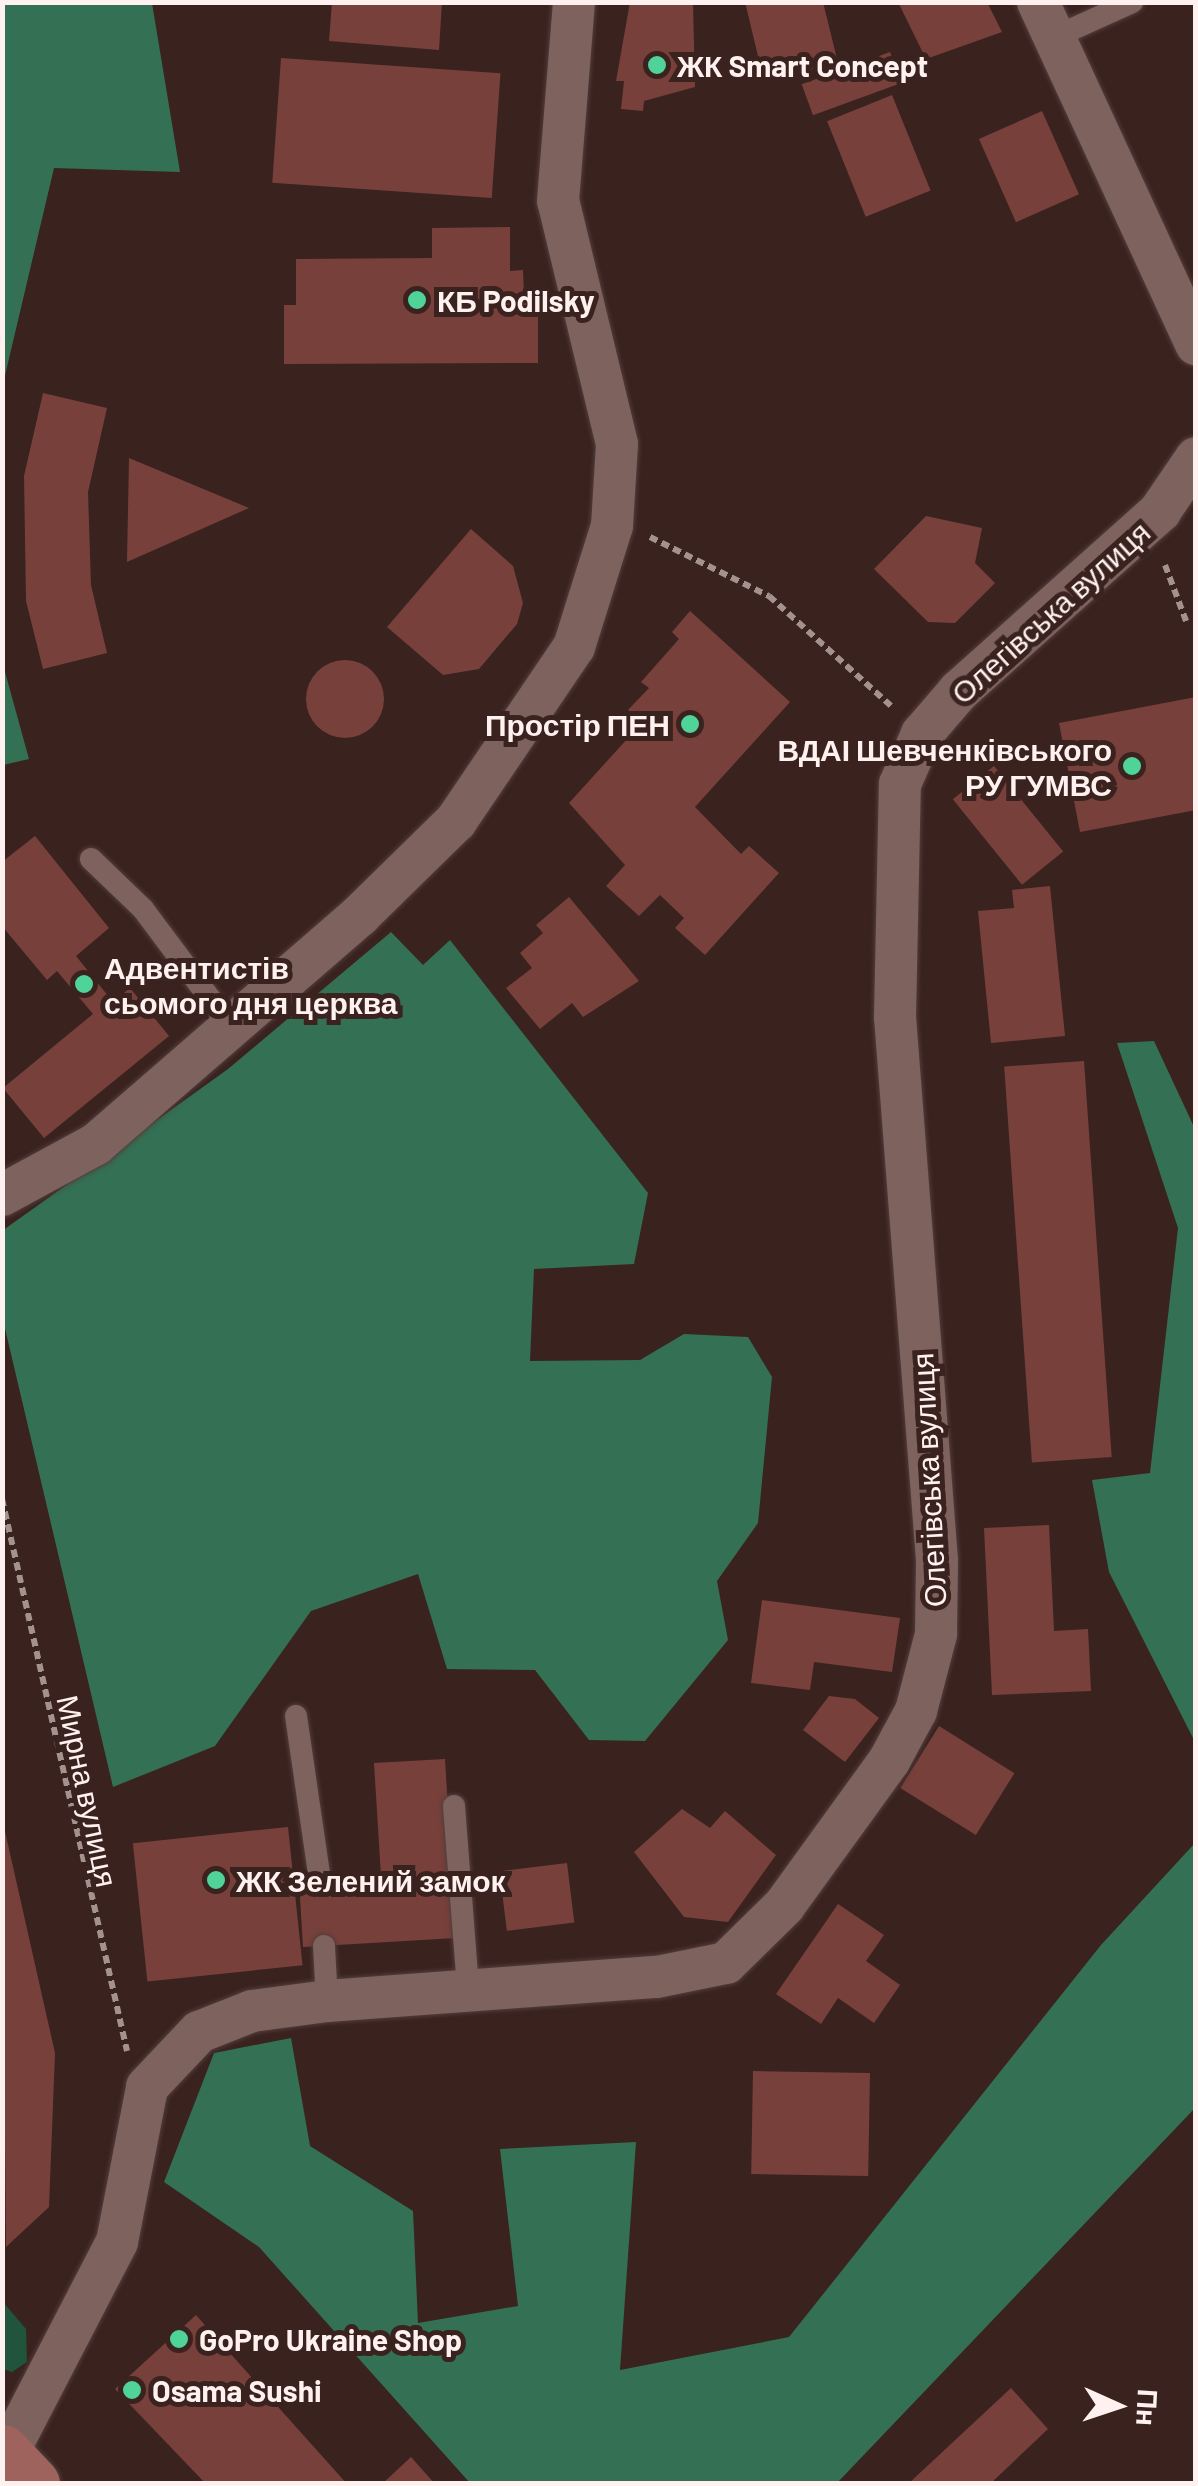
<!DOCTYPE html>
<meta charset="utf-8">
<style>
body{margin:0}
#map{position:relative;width:1198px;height:2486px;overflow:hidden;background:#3a221f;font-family:Barlow,sans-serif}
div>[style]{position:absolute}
.green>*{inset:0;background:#21543c}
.forest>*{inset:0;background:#347054}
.building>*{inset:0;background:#78403b;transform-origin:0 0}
.round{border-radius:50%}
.path>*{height:6px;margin-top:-3px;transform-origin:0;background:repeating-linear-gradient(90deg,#a4928f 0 8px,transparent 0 13px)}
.roads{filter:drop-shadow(0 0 2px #513e3c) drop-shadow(0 0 2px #513e3c)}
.service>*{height:22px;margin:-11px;padding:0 11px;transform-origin:11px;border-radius:11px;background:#7e625e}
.minor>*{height:42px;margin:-21px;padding:0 21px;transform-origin:21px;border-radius:21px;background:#7e625e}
.secondary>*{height:55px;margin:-27.5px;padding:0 27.5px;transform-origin:27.5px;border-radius:27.5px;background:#9f635d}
.dots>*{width:28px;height:28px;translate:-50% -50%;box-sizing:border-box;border:5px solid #3a221f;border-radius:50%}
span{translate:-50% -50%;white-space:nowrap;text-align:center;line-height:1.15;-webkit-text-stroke:10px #3a221f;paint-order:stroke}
.poi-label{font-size:30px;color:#fff1ef;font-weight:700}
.left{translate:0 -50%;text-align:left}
.right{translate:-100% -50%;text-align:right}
.street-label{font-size:30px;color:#fff1ef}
.frame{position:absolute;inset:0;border:5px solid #fff1ef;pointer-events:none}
.north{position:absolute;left:1068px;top:2356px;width:100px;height:100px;-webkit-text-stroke:8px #3a221f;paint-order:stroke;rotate:93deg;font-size:28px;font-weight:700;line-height:40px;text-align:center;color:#fff1ef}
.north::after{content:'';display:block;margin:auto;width:35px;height:45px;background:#fff1ef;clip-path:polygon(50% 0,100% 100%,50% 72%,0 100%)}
</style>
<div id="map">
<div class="green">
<i style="clip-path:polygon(3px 2302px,26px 2329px,27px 2362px,12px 2372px,3px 2369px)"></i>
</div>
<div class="forest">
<i style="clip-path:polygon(3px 2px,152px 3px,180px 172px,54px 168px,3px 384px)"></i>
<i style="clip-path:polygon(2px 661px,29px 759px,3px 765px,2px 765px)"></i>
<i style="clip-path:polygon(391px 932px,423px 965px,450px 940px,648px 1193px,634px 1264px,534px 1269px,530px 1361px,640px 1360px,684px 1334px,748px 1337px,772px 1377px,758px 1523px,717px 1581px,728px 1640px,645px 1741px,589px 1740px,535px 1670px,447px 1669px,418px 1574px,311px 1611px,215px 1746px,113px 1787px,3px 1320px,2px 1231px,228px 1069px)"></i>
<i style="clip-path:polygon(1154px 1041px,1195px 1129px,1195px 1742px,1109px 1572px,1092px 1480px,1150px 1473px,1178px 1228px,1117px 1043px)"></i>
<i style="clip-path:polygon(1195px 1843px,1195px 2108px,837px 2483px,470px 2483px,259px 2247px,164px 2182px,214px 2053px,291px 2038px,310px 2146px,413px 2211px,418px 2323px,518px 2306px,500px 2149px,636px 2142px,620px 2370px,789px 2337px,1101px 1945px)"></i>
</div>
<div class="building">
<i style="clip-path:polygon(332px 2px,442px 2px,439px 50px,329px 41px)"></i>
<i style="clip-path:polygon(630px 2px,693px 2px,695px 87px,644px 101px,643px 111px,621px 109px,624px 81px,616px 81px)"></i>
<i style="clip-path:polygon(745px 2px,823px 2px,838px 63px,764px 81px)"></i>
<i style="clip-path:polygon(898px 2px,987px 2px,1002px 32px,926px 59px)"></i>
<i style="left:890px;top:52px;width:33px;height:94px;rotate:70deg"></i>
<i style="left:281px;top:58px;width:220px;height:125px;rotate:4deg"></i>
<i style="left:892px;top:95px;width:103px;height:70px;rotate:68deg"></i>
<i style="left:1042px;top:111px;width:91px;height:69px;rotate:66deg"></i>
<i style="clip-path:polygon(510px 227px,510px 271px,523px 270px,524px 295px,538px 296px,538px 363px,284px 364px,284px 305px,296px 305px,296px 259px,432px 258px,432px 228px)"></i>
<i style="clip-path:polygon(43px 393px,107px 408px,88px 492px,91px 585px,107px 653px,43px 669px,26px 601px,24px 476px)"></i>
<i style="clip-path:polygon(129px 458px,249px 508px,127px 562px)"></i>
<i style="clip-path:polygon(926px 516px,982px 528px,975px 563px,995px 583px,955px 623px,928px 622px,874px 569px)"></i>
<i style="clip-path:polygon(471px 529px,513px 566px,523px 603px,517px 624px,479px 669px,443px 675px,387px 627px)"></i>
<i style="clip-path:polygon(690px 611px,790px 702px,695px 807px,741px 854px,749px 846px,779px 873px,705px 955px,675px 928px,684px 918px,660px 895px,639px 916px,606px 886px,625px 865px,569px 803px,628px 738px,622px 732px,636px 717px,628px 710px,649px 688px,641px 682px,679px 639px,672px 632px)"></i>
<i class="round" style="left:306px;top:660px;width:78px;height:78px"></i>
<i style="clip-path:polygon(1196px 697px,1196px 810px,1080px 832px,1059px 723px)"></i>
<i style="left:994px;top:766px;width:110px;height:53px;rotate:51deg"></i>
<i style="clip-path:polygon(35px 836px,109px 928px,76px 956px,113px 1002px,130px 988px,169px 1036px,44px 1138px,3px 1088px,93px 1014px,57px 971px,47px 980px,2px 926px,2px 862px)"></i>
<i style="clip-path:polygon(1050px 886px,1065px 1036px,991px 1043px,978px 911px,1014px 908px,1012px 890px)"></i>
<i style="clip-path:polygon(569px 897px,639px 981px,583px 1017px,572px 1003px,540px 1029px,506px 988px,532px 968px,520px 953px,543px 933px,536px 925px)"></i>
<i style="left:1084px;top:1061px;width:397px;height:80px;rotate:86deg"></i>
<i style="clip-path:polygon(1049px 1525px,1054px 1631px,1088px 1629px,1091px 1691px,992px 1695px,984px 1528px)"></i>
<i style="clip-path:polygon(762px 1600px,900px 1618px,892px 1672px,814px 1662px,810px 1690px,751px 1683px)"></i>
<i style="clip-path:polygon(829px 1696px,855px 1699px,879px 1718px,845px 1762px,803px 1730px)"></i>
<i style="left:939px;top:1726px;width:89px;height:73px;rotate:32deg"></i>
<i style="clip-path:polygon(445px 1759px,456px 1938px,303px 1947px,299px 1881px,381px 1876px,374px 1763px)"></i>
<i style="clip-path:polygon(682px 1809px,710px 1828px,725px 1811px,776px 1855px,728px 1922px,684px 1917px,634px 1852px)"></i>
<i style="clip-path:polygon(2px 1818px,55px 2053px,49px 2207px,6px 2247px)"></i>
<i style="left:288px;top:1827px;width:139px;height:156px;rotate:84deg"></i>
<i style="left:567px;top:1863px;width:60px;height:68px;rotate:83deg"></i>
<i style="clip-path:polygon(838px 1904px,884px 1935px,866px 1961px,900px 1985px,874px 2023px,838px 1998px,821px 2024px,776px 1994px)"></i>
<i style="left:753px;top:2071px;width:117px;height:103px;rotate:1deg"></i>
<i style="clip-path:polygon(196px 2315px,347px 2484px,206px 2484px,115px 2389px)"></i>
<i style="clip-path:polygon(1011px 2388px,1048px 2429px,990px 2484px,908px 2484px)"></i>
<i style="clip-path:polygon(411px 2457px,435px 2484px,382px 2484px)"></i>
</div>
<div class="path">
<i style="left:650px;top:537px;width:133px;rotate:26.4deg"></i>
<i style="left:769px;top:596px;width:164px;rotate:42deg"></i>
<i style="left:1165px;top:565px;width:60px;rotate:69.4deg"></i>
<i style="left:2px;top:1499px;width:566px;rotate:77.24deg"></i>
</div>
<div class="roads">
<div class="service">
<i style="left:1055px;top:37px;width:85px;rotate:-24.4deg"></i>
<i style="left:91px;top:859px;width:72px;rotate:43.9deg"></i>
<i style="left:143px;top:909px;width:149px;rotate:53.2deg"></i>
<i style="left:296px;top:1716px;width:166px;rotate:81.7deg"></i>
<i style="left:454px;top:1806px;width:183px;rotate:85.6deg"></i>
<i style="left:324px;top:1946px;width:55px;rotate:86.9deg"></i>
</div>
<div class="minor">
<i style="left:1038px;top:2px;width:377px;rotate:65.2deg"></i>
<i style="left:2px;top:1195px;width:107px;rotate:-28.5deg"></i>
<i style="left:96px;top:1144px;width:349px;rotate:-40.9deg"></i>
<i style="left:360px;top:915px;width:134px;rotate:-44.4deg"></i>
<i style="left:456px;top:821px;width:210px;rotate:-55.9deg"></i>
<i style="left:574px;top:647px;width:127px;rotate:-72.6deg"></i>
<i style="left:612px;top:526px;width:82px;rotate:-86.5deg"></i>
<i style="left:617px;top:444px;width:250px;rotate:-103.6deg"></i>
<i style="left:558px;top:201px;width:200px;rotate:-85.4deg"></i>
<i style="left:6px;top:2456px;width:241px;rotate:-62.6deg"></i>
<i style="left:117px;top:2242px;width:158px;rotate:-79deg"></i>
<i style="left:147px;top:2087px;width:76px;rotate:-46.6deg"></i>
<i style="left:199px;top:2032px;width:57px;rotate:-21.6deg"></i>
<i style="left:252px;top:2011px;width:76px;rotate:-7.6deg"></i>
<i style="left:327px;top:2001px;width:331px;rotate:-4.2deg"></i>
<i style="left:657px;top:1977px;width:70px;rotate:-11.5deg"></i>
<i style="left:726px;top:1963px;width:81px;rotate:-44.5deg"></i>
<i style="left:784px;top:1906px;width:179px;rotate:-54.1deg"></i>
<i style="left:889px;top:1761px;width:57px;rotate:-61.6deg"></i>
<i style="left:916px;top:1711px;width:80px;rotate:-75.4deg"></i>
<i style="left:936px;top:1634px;width:74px;rotate:-89.2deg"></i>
<i style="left:937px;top:1560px;width:545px;rotate:-94.42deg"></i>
<i style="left:895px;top:1017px;width:233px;rotate:-88.8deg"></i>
<i style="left:900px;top:784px;width:55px;rotate:-66.3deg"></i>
<i style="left:922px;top:734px;width:57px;rotate:-49.3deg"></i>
<i style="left:959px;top:691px;width:270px;rotate:-41.8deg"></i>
<i style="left:1160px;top:511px;width:64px;rotate:-55.8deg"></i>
</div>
<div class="secondary">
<i style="left:2px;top:2452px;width:44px;rotate:46.8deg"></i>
</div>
</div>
<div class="dots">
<i style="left:657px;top:65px;background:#4fd399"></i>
<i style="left:417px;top:300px;background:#4fd399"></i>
<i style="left:690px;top:724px;background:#4fd399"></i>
<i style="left:1132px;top:766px;background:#4fd399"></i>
<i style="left:84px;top:984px;background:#4fd399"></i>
<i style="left:216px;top:1880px;background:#4fd399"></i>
<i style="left:179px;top:2339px;background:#4fd399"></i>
<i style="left:132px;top:2390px;background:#4fd399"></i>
</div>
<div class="poi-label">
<span class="left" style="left:677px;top:65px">ЖК Smart Concept</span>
<span class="left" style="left:437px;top:300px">КБ Podilsky</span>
<span class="right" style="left:670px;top:724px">Простір ПЕН</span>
<span class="right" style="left:1112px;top:766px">ВДАІ Шевченківського<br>РУ ГУМВС</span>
<span class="left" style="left:104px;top:984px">Адвентистів<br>сьомого дня церква</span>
<span class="left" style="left:236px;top:1880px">ЖК Зелений замок</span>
<span class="left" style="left:199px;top:2339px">GoPro Ukraine Shop</span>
<span class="left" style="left:152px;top:2390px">Osama Sushi</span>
</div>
<div class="street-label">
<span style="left:1050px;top:612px;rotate:-42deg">Олегівська вулиця</span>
<span style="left:928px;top:1480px;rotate:-93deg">Олегівська вулиця</span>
<span style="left:88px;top:1791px;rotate:78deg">Мирна вулиця</span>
</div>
<div class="frame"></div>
<div class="north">Пн</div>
</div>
